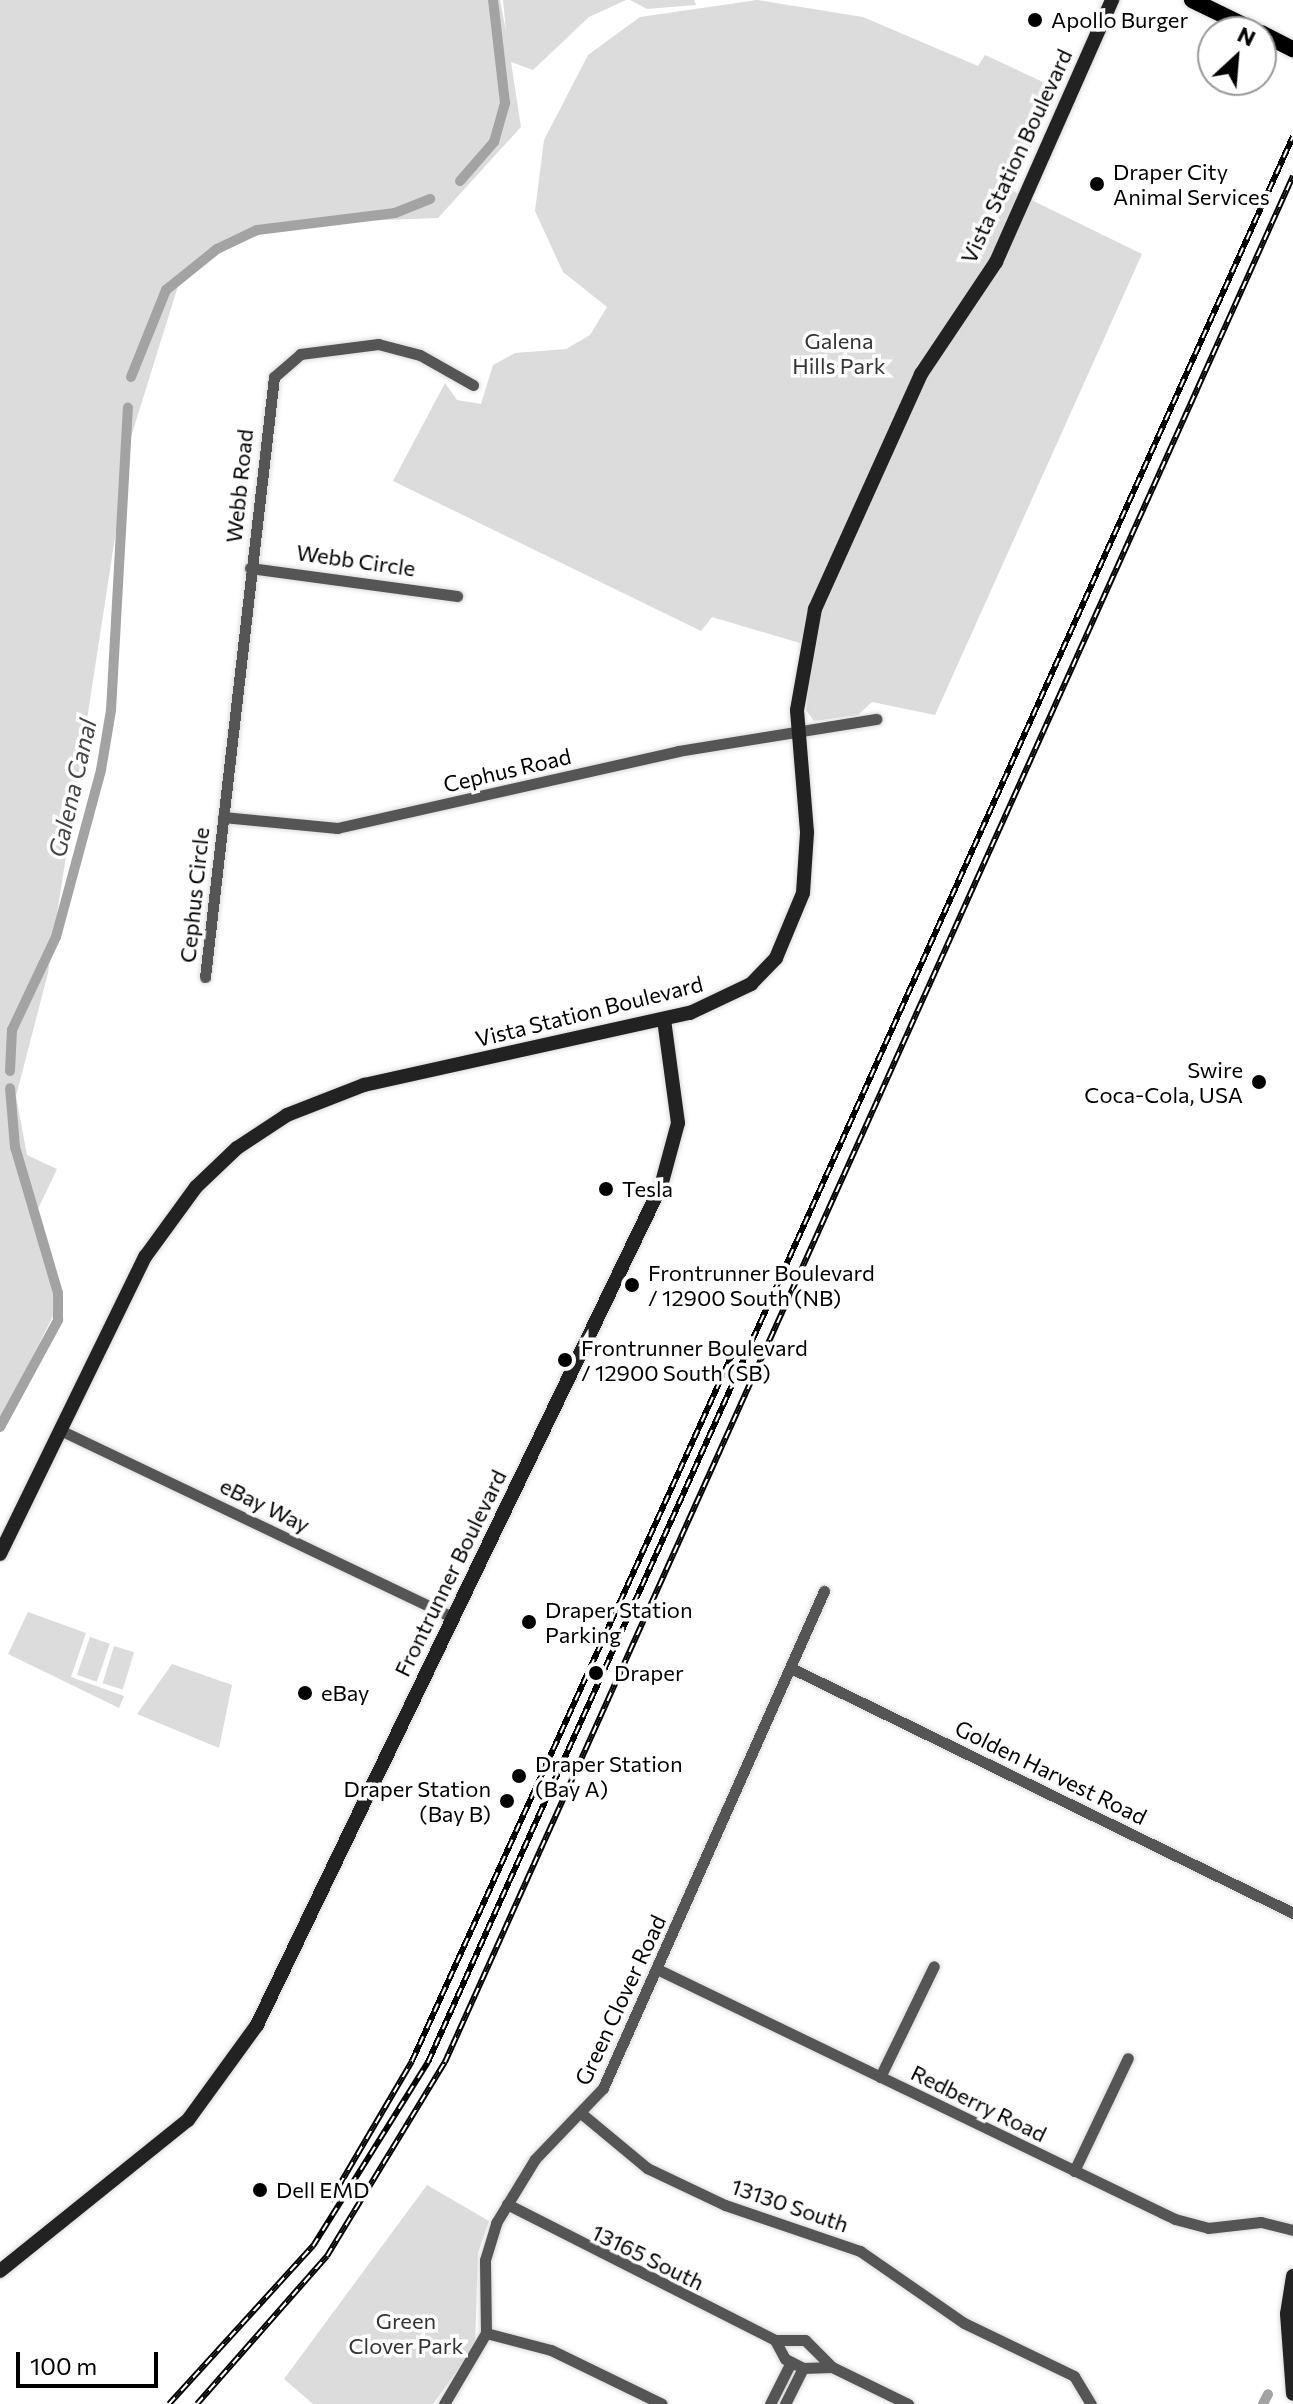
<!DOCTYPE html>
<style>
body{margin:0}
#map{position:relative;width:1293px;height:2404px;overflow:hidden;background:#fff;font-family:Commissioner,sans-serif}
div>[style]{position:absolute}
.green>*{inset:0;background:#dcdcdc;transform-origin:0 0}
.canal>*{height:10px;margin:-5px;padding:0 5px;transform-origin:5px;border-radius:5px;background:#a3a3a3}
.roads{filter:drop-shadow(0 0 2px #dbdbdb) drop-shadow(0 0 2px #dbdbdb)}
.street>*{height:11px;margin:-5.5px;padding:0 5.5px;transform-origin:5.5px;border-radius:5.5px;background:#555}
.secondary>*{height:14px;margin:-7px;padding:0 7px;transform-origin:7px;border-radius:7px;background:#222}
.primary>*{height:16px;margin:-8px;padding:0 8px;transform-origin:8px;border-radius:8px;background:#000}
.rail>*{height:6px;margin-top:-3px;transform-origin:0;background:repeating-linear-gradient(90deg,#fff 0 9px,#000 0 18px);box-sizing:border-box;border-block:2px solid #000}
.dots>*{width:22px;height:22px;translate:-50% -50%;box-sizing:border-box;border:4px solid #fff;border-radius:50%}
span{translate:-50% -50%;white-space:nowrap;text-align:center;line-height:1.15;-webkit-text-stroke:7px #fff;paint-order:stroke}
.poi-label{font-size:22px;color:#000}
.left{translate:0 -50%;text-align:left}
.right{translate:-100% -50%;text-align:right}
.street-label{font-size:22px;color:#000}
.park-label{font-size:22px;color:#333}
.water-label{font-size:24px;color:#444;font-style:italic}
.north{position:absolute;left:1197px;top:16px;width:80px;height:80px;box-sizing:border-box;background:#fff;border:2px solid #999;border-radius:50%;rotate:26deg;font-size:22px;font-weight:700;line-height:32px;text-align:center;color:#000}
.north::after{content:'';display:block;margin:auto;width:28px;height:36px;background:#000;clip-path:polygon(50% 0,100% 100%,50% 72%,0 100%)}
.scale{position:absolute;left:16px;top:2352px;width:142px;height:36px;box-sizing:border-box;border:4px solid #000;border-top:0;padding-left:10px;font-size:24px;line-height:28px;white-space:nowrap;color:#000;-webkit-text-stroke:6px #fff;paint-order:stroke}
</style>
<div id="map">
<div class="green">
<i style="clip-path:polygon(0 0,500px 0,506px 31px,503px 0,626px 0,589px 17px,533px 70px,511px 62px,521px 127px,438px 218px,257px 225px,179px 283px,130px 440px,48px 973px,16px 1096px,27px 1155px,57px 1169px,38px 1209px,57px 1308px,0 1422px)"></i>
<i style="clip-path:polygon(630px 0,694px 0,696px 5px,647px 9px)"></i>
<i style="clip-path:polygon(757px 0,863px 17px,978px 66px,985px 55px,1056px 88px,1013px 191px,1142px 254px,935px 715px,872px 702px,858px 715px,814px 721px,806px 710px,813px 647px,712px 617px,701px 631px,393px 481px,445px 383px,457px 400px,481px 404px,493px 365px,515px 353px,566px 349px,590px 335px,607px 307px,563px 272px,535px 211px,544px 140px,588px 55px,640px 17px)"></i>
<i style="clip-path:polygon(28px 1612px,86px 1633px,71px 1677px,124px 1696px,119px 1708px,8px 1654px)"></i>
<i style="left:90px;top:1637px;width:21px;height:40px;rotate:19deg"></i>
<i style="left:114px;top:1646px;width:21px;height:39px;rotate:17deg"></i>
<i style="clip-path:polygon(172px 1664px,232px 1685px,219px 1748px,137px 1714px)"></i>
<i style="clip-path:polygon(427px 2185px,489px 2221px,478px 2253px,475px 2346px,433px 2404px,313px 2404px,284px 2379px)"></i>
</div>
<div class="canal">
<i style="left:460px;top:181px;width:52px;rotate:-48.9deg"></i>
<i style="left:494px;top:142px;width:41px;rotate:-74.2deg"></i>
<i style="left:505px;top:103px;width:104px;rotate:-96.6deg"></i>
<i style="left:131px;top:377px;width:94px;rotate:-68.1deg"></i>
<i style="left:166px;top:290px;width:65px;rotate:-38.8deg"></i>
<i style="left:217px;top:249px;width:44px;rotate:-25.4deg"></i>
<i style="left:257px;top:230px;width:139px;rotate:-7deg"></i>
<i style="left:395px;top:213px;width:38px;rotate:-22deg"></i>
<i style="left:10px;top:1071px;width:41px;rotate:-87.2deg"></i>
<i style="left:12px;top:1030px;width:103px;rotate:-64.7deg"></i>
<i style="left:56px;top:937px;width:173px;rotate:-74.9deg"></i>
<i style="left:101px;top:770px;width:61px;rotate:-80.5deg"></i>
<i style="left:111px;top:710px;width:303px;rotate:-86.8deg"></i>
<i style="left:0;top:1427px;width:122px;rotate:-61.5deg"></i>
<i style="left:58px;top:1320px;width:27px;rotate:-90deg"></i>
<i style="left:58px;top:1293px;width:152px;rotate:-106.4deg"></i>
<i style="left:15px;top:1147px;width:59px;rotate:-94.8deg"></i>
<i style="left:1263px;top:2404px;width:11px;rotate:-63deg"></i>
</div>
<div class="roads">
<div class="street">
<i style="left:250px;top:568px;width:209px;rotate:7.7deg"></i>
<i style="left:223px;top:817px;width:115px;rotate:5.5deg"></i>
<i style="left:337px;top:828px;width:350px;rotate:-12.7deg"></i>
<i style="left:678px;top:751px;width:201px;rotate:-9.2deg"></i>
<i style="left:205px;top:977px;width:604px;rotate:-83.44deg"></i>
<i style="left:274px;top:377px;width:35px;rotate:-41deg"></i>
<i style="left:300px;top:354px;width:79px;rotate:-7.3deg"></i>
<i style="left:378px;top:344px;width:43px;rotate:14.7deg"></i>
<i style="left:420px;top:355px;width:61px;rotate:29.5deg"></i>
<i style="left:60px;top:1430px;width:434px;rotate:25.5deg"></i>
<i style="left:791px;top:1668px;width:559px;rotate:26.01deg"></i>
<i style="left:657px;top:1969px;width:575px;rotate:25.76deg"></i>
<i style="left:1175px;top:2219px;width:34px;rotate:15deg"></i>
<i style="left:1208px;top:2228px;width:53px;rotate:-6.5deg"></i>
<i style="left:1261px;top:2222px;width:33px;rotate:14deg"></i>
<i style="left:880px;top:2077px;width:123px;rotate:-64.1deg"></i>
<i style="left:582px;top:2114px;width:85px;rotate:39.7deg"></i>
<i style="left:647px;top:2168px;width:86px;rotate:25.4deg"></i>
<i style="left:725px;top:2205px;width:143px;rotate:18.8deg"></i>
<i style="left:860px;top:2251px;width:126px;rotate:34.7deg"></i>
<i style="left:964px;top:2323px;width:122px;rotate:25.7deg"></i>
<i style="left:1074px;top:2376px;width:33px;rotate:59deg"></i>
<i style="left:1074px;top:2171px;width:125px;rotate:-64.5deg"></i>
<i style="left:507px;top:2204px;width:301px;rotate:26.9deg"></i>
<i style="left:775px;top:2340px;width:30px"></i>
<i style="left:805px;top:2340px;width:38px;rotate:45deg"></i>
<i style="left:832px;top:2367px;width:29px;rotate:178deg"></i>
<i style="left:803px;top:2368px;width:20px;rotate:-153deg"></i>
<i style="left:785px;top:2359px;width:21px;rotate:-118deg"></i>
<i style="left:486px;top:2333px;width:67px;rotate:14.7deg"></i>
<i style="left:551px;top:2350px;width:123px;rotate:25.9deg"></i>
<i style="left:832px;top:2367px;width:85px;rotate:26deg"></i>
<i style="left:444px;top:2404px;width:82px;rotate:-59.4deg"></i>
<i style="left:486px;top:2333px;width:73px;rotate:-90.8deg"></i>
<i style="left:485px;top:2260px;width:39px;rotate:-73deg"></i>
<i style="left:496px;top:2223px;width:75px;rotate:-58.6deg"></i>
<i style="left:535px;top:2159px;width:98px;rotate:-46.2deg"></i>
<i style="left:603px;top:2088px;width:544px;rotate:-66.03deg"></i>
<i style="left:770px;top:2404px;width:47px;rotate:-63.4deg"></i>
<i style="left:785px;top:2404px;width:40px;rotate:-63.4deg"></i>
</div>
<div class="secondary">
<i style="left:0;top:1554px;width:331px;rotate:-64deg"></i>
<i style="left:145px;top:1257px;width:87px;rotate:-53.9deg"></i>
<i style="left:196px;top:1187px;width:57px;rotate:-43.6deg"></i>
<i style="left:237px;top:1148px;width:60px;rotate:-33.4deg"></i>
<i style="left:287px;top:1115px;width:83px;rotate:-21.3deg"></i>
<i style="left:364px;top:1085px;width:334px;rotate:-12.5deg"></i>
<i style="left:690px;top:1013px;width:68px;rotate:-25.4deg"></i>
<i style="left:751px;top:984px;width:36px;rotate:-46deg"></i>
<i style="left:776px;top:958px;width:70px;rotate:-67.4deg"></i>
<i style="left:803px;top:893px;width:61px;rotate:-86.2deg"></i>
<i style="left:807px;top:832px;width:122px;rotate:-94.7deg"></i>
<i style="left:797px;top:710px;width:103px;rotate:-79.9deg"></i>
<i style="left:815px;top:609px;width:258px;rotate:-65.7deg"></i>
<i style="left:921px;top:374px;width:135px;rotate:-56.2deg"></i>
<i style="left:996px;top:262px;width:287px;rotate:-66.1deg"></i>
<i style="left:0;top:2271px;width:241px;rotate:-38.8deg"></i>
<i style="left:188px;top:2120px;width:117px;rotate:-54deg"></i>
<i style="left:257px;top:2025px;width:931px;rotate:-64.29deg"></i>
<i style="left:661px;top:1186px;width:65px;rotate:-74.9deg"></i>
<i style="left:678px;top:1123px;width:104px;rotate:-97.7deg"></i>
<i style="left:1293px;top:2276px;width:38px;rotate:99deg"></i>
<i style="left:1287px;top:2314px;width:80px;rotate:85.7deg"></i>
</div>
<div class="primary">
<i style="left:1192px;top:0;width:73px;rotate:25.9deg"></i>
<i style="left:1261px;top:33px;width:36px;rotate:27deg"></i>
</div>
</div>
<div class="rail">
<i style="left:330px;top:2201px;width:162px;rotate:-59.6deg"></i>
<i style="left:412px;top:2061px;width:783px;rotate:-65.63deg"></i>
<i style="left:169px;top:2404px;width:214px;rotate:-47.7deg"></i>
<i style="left:313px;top:2246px;width:217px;rotate:-58deg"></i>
<i style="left:428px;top:2062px;width:2111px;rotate:-65.81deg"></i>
<i style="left:197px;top:2404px;width:197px;rotate:-48.7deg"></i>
<i style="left:327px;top:2256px;width:227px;rotate:-58.7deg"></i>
<i style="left:445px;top:2062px;width:2068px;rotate:-65.79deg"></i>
</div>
<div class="dots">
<i style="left:1035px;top:20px;background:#000"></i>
<i style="left:1097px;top:184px;background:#000"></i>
<i style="left:1259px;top:1082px;background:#000"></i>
<i style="left:606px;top:1189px;background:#000"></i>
<i style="left:632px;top:1285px;background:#000"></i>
<i style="left:565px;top:1360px;background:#000"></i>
<i style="left:529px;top:1622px;background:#000"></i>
<i style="left:596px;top:1673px;background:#000"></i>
<i style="left:305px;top:1693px;background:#000"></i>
<i style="left:519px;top:1776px;background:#000"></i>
<i style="left:507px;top:1801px;background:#000"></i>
<i style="left:260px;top:2190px;background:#000"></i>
</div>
<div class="poi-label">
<span class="left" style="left:1051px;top:20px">Apollo Burger</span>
<span class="left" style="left:1113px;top:184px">Draper City<br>Animal Services</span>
<span class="right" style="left:1243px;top:1082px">Swire<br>Coca-Cola, USA</span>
<span class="left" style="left:622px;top:1189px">Tesla</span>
<span class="left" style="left:648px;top:1285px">Frontrunner Boulevard<br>/ 12900 South (NB)</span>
<span class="left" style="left:581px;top:1360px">Frontrunner Boulevard<br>/ 12900 South (SB)</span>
<span class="left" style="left:545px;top:1622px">Draper Station<br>Parking</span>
<span class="left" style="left:614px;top:1673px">Draper</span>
<span class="left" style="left:321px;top:1693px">eBay</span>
<span class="left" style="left:535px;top:1776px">Draper Station<br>(Bay A)</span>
<span class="right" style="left:491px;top:1801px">Draper Station<br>(Bay B)</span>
<span class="left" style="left:276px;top:2190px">Dell EMD</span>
</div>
<div class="street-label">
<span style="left:1016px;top:156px;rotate:-65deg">Vista Station Boulevard</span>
<span style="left:239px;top:486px;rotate:-84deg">Webb Road</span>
<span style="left:356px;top:560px;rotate:8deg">Webb Circle</span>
<span style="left:507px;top:770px;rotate:-13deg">Cephus Road</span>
<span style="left:194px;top:895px;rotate:-84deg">Cephus Circle</span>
<span style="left:589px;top:1011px;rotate:-14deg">Vista Station Boulevard</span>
<span style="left:265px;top:1505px;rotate:26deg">eBay Way</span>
<span style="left:450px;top:1573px;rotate:-64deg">Frontrunner Boulevard</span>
<span style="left:1051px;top:1772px;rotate:26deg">Golden Harvest Road</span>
<span style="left:620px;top:2000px;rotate:-65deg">Green Clover Road</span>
<span style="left:979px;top:2103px;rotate:26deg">Redberry Road</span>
<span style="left:790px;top:2205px;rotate:19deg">13130 South</span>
<span style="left:648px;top:2257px;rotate:26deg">13165 South</span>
</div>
<div class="park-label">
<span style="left:839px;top:353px">Galena<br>Hills Park</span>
<span style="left:406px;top:2333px">Green<br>Clover Park</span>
</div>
<div class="water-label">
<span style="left:72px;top:788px;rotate:-77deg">Galena Canal</span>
</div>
<div class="north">N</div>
<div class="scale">100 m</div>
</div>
